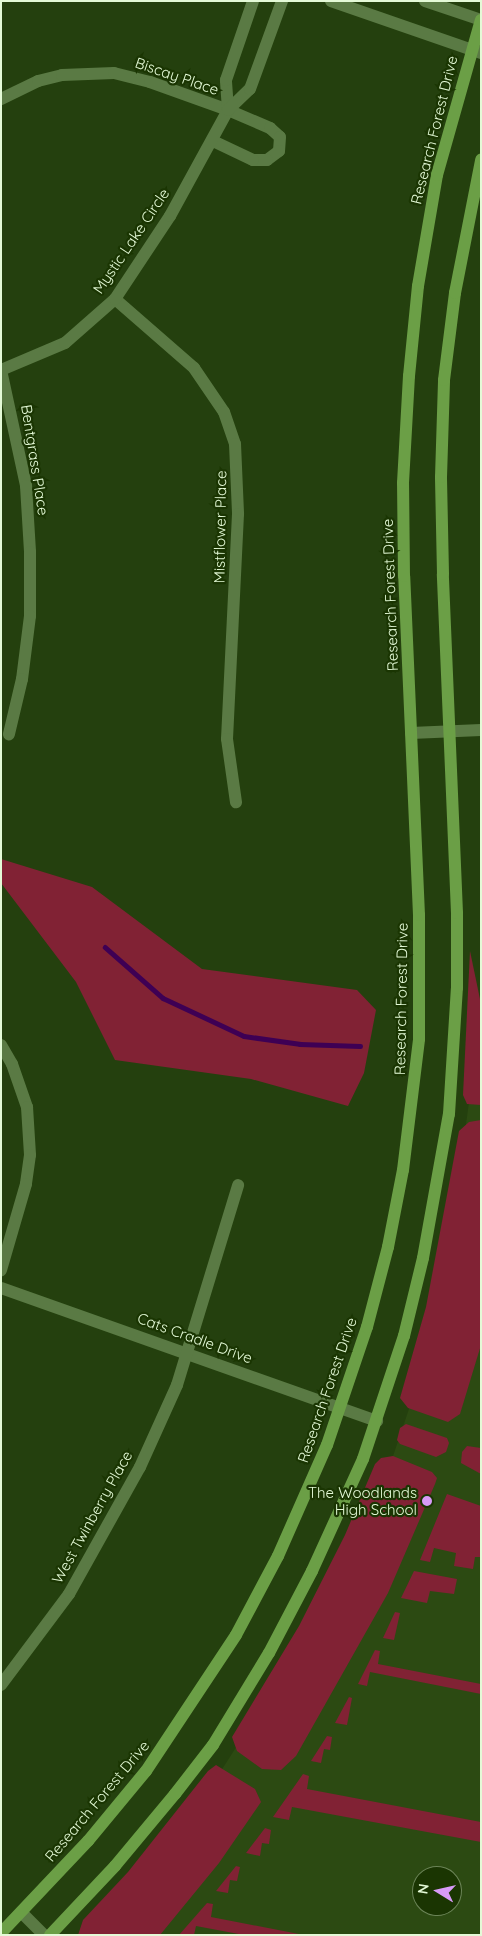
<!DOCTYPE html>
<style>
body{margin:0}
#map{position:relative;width:482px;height:1936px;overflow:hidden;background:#24400e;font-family:Quicksand,sans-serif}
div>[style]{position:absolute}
.built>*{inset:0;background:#2c4a12}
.green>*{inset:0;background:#812234}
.stream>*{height:4.5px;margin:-2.25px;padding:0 2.25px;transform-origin:2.25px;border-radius:2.25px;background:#3e0054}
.minor>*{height:12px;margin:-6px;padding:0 6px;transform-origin:6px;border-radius:6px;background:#5a7a44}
.tertiary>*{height:12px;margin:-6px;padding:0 6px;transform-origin:6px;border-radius:6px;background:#5a7a44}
.secondary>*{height:12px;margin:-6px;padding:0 6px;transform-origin:6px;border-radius:6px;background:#6b9f46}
.dots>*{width:14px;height:14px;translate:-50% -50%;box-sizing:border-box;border:2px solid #1a3502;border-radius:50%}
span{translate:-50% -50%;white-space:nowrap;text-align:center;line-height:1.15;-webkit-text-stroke:4.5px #1a3502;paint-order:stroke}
.street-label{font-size:15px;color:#e4fad7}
.poi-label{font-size:15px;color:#e4fad7}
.right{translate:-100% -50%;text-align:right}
.frame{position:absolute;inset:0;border:2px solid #e4fad7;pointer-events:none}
.north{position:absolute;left:412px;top:1866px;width:50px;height:50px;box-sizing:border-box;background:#1a3502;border:1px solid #6b8457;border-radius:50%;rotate:279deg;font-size:14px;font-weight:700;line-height:20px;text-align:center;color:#e4fad7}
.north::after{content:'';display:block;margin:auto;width:18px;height:22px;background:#d89af8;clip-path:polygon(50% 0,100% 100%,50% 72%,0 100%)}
</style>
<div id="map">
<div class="built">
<i style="clip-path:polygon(evenodd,472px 1080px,481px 1080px,481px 1935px,88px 1935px,210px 1788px,287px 1668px,392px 1459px,410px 1406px,458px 1183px,472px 1080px,422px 1876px,452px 1876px,452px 1906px,422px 1906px,422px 1876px)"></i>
</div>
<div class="green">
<i style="clip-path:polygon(1px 859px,92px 887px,202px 969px,357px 990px,376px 1010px,364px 1073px,348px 1106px,251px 1079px,115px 1060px,76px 982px,1px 883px)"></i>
<i style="clip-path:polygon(470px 951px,481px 1004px,481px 1105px,467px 1104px,463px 1095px)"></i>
<i style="clip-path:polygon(481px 1120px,481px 1345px,460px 1414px,448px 1422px,408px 1408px,400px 1398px,426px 1307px,459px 1131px,469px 1122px)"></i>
<i style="clip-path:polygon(406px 1424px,447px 1438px,449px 1443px,446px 1452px,436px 1457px,400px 1444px,397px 1440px,400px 1428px)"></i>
<i style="clip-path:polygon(467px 1446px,481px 1448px,481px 1474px,461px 1463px,462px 1452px)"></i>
<i style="clip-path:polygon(393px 1456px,432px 1472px,437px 1478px,435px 1484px,388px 1593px,296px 1756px,281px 1770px,262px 1769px,237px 1751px,232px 1737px,299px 1626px,345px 1535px,375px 1464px,381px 1458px)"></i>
<i style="clip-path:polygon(447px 1494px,481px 1506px,481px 1557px,475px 1557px,473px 1569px,454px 1566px,456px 1553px,434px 1548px,430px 1562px,420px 1560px)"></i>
<i style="clip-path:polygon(414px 1571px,457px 1579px,454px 1594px,430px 1591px,427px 1603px,401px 1598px)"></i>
<i style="clip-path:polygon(395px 1612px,400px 1613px,394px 1640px,383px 1638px)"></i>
<i style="clip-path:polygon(375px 1650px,380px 1651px,378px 1664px,481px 1684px,481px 1694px,370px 1672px,367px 1686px,358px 1684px)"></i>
<i style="clip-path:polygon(349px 1697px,352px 1698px,347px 1725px,335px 1723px)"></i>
<i style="clip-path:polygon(327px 1736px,332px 1737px,330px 1750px,324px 1749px,321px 1763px,311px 1761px)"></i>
<i style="clip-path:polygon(216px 1765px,255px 1789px,261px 1802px,219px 1863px,160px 1935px,78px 1935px,83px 1920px,128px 1872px,208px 1771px)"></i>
<i style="clip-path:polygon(303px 1774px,309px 1776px,307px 1789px,481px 1822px,481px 1842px,292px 1807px,289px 1820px,273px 1817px)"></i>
<i style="clip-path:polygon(265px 1828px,271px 1830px,269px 1844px,262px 1843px,260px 1856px,246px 1853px)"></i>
<i style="clip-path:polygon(236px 1866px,240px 1867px,237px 1881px,230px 1880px,228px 1893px,216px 1891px)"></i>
<i style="clip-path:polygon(207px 1903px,213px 1904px,211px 1917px,304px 1935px,244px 1935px,196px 1926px,194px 1935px,179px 1935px)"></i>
</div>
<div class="stream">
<i style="left:105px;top:947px;width:77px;rotate:41.3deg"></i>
<i style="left:163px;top:998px;width:89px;rotate:25.1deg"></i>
<i style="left:244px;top:1036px;width:57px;rotate:8.1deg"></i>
<i style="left:300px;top:1044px;width:60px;rotate:1.9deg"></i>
</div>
<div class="minor">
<i style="left:1px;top:99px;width:41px;rotate:-25.9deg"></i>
<i style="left:38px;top:81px;width:25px;rotate:-14deg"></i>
<i style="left:62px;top:75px;width:52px;rotate:-2.2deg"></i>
<i style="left:114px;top:73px;width:37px;rotate:14deg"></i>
<i style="left:150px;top:82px;width:83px;rotate:19.7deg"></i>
<i style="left:228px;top:110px;width:46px;rotate:23.2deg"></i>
<i style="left:270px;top:128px;width:13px;rotate:42deg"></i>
<i style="left:280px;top:137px;width:14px;rotate:94deg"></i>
<i style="left:279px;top:151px;width:15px;rotate:143deg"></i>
<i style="left:267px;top:160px;width:14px;rotate:180deg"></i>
<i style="left:253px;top:160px;width:44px;rotate:-154.6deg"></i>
<i style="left:228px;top:110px;width:30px;rotate:-94deg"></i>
<i style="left:226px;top:80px;width:83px;rotate:-71.1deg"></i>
<i style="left:115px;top:299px;width:105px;rotate:41.1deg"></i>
<i style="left:194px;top:368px;width:53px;rotate:55.7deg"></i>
<i style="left:224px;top:412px;width:34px;rotate:71deg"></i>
<i style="left:235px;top:444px;width:70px;rotate:87.5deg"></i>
<i style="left:238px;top:514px;width:225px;rotate:92.8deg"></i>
<i style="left:227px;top:739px;width:64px;rotate:81.9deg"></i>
<i style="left:1px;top:370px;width:69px;rotate:-22.9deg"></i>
<i style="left:65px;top:343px;width:67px;rotate:-41.3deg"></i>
<i style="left:115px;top:299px;width:100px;rotate:-56.5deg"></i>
<i style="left:170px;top:216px;width:121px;rotate:-61.3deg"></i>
<i style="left:228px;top:110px;width:30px;rotate:-44deg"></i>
<i style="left:250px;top:89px;width:94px;rotate:-70deg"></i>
<i style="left:1px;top:370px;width:119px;rotate:77.8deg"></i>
<i style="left:26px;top:486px;width:66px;rotate:86.5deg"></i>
<i style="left:30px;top:552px;width:64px;rotate:90deg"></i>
<i style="left:30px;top:616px;width:64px;rotate:97.2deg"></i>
<i style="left:22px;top:679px;width:57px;rotate:103.3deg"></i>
<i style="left:411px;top:733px;width:70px;rotate:-2.5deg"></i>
<i style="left:1px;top:1045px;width:22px;rotate:60deg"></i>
<i style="left:12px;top:1064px;width:46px;rotate:70.8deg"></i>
<i style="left:27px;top:1107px;width:48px;rotate:86.4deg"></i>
<i style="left:30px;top:1155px;width:29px;rotate:98deg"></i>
<i style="left:26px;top:1184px;width:90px;rotate:106.2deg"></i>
<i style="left:1px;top:1288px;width:399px;rotate:19.5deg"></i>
<i style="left:1px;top:1685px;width:114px;rotate:-53.2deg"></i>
<i style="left:69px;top:1594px;width:145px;rotate:-60.8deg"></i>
<i style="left:140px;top:1467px;width:90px;rotate:-65.7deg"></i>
<i style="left:177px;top:1385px;width:209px;rotate:-73deg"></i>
<i style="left:22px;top:1913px;width:31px;rotate:45deg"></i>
</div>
<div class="tertiary">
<i style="left:331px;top:1px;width:159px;rotate:19.1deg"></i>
<i style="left:425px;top:1px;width:59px;rotate:18.7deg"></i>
</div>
<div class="secondary">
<i style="left:1px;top:1933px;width:127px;rotate:-46.6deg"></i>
<i style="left:88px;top:1841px;width:91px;rotate:-50.4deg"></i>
<i style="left:146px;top:1771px;width:163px;rotate:-56.5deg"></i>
<i style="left:236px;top:1635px;width:89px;rotate:-62deg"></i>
<i style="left:278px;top:1556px;width:121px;rotate:-66.2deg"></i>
<i style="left:327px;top:1445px;width:125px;rotate:-71.3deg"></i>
<i style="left:367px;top:1327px;width:83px;rotate:-75.3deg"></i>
<i style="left:388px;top:1247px;width:78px;rotate:-79deg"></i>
<i style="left:403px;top:1170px;width:132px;rotate:-83deg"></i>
<i style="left:419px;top:1039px;width:124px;rotate:-90deg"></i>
<i style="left:419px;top:915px;width:339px;rotate:-92.5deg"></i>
<i style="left:404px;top:576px;width:93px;rotate:-90.6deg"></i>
<i style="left:403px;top:483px;width:107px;rotate:-86.8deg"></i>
<i style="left:409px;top:376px;width:90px;rotate:-84.3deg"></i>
<i style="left:418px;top:286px;width:113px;rotate:-80.3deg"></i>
<i style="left:437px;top:175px;width:161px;rotate:-74.2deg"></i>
<i style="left:50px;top:1935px;width:95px;rotate:-46.7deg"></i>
<i style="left:115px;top:1866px;width:94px;rotate:-50.2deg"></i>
<i style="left:175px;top:1794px;width:62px;rotate:-52.2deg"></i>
<i style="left:213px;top:1745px;width:108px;rotate:-58.7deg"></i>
<i style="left:269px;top:1653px;width:93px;rotate:-62.3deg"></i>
<i style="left:312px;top:1571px;width:123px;rotate:-65.5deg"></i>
<i style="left:363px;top:1459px;width:130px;rotate:-71.6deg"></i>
<i style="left:404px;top:1336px;width:80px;rotate:-76.3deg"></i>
<i style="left:423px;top:1258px;width:146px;rotate:-79.8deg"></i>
<i style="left:449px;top:1114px;width:126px;rotate:-86.4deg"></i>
<i style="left:457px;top:988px;width:75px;rotate:-90deg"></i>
<i style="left:457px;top:913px;width:339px;rotate:-92.4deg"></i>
<i style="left:443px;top:574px;width:97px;rotate:-91.2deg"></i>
<i style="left:441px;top:477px;width:97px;rotate:-88.2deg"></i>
<i style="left:444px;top:380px;width:88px;rotate:-82.8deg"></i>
<i style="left:455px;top:293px;width:136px;rotate:-78.9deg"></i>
</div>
<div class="dots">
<i style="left:427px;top:1501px;background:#d89af8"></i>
</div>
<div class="street-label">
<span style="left:177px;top:76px;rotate:19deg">Biscay Place</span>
<span style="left:434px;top:130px;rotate:-76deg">Research Forest Drive</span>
<span style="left:131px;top:241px;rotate:-56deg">Mystic Lake Circle</span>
<span style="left:35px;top:460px;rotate:81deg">Bentgrass Place</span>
<span style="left:220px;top:527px;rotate:-89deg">Mistflower Place</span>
<span style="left:390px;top:595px;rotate:-92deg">Research Forest Drive</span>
<span style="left:401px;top:999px;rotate:-89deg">Research Forest Drive</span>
<span style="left:195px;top:1338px;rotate:20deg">Cats Cradle Drive</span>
<span style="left:327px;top:1390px;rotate:-71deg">Research Forest Drive</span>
<span style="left:92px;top:1517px;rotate:-61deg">West Twinberry Place</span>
<span style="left:97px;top:1801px;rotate:-50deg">Research Forest Drive</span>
</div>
<div class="poi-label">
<span class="right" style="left:417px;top:1501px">The Woodlands<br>High School</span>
</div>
<div class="frame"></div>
<div class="north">N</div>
</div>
